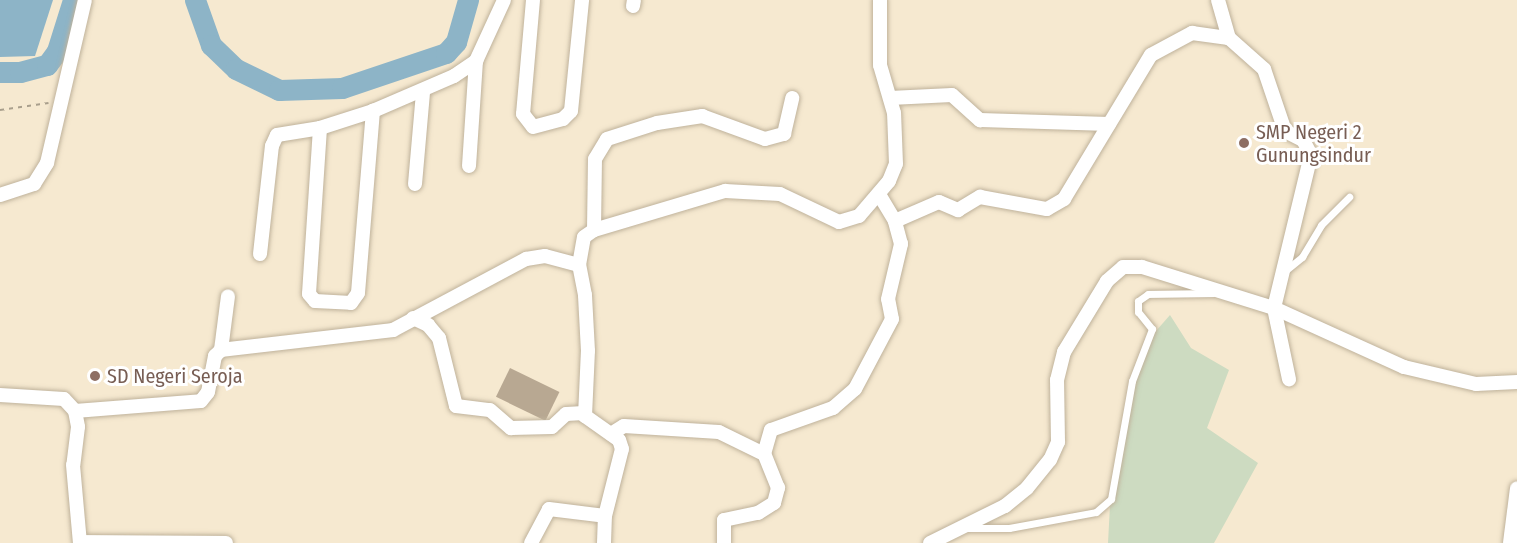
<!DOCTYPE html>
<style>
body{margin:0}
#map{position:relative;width:1517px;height:543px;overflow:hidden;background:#f6e9d0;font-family:"Fira Sans Condensed",sans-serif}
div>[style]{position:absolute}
.green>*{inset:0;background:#cddbc1}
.water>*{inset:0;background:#8db4c7}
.river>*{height:21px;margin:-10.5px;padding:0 10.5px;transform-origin:10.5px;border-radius:10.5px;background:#8db4c7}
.building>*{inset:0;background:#b8a892;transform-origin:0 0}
.path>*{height:2px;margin-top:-1px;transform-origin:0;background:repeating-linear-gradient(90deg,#a99f8c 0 4.5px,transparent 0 9px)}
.roads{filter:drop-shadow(0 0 2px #bfb29b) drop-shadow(0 0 2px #bfb29b)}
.service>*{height:7px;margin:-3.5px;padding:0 3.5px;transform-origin:3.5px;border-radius:3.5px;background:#fff}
.minor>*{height:14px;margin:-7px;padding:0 7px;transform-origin:7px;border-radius:7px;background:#fff}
.dots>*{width:16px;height:16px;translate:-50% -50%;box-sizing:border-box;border:3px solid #fff;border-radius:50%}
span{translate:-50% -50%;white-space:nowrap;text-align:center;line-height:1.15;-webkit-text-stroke:6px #fff;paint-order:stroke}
.education-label{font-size:20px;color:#785e54}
.left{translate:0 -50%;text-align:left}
</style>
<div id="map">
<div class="green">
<i style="clip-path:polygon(1170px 315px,1191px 348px,1229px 370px,1207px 428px,1258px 463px,1214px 543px,1108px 543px,1110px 505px,1135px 368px,1156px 331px)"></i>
</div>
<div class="water">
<i style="clip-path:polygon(0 0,53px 0,35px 56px,0 57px)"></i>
</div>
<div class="river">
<i style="left:195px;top:0;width:48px;rotate:70.4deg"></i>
<i style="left:211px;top:45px;width:35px;rotate:44deg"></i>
<i style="left:236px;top:69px;width:48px;rotate:26deg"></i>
<i style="left:279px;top:90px;width:63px;rotate:-1.8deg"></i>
<i style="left:342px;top:88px;width:110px;rotate:-18.6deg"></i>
<i style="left:446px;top:53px;width:15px;rotate:-48deg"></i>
<i style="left:456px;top:42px;width:44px;rotate:-74.1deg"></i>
<i style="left:0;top:72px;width:20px"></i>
<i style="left:20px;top:72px;width:28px;rotate:-15deg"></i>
<i style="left:47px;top:65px;width:17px;rotate:-54deg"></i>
<i style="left:57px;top:51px;width:53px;rotate:-72.6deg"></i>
</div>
<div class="building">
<i style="left:510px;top:368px;width:55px;height:32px;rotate:26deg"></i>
</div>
<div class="path">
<i style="left:0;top:110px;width:49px;rotate:-8.3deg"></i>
</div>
<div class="roads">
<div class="service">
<i style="left:1286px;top:270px;width:21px;rotate:-39deg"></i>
<i style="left:1302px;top:257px;width:37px;rotate:-59deg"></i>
<i style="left:1321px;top:225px;width:40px;rotate:-45deg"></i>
<i style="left:967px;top:528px;width:42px"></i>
<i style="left:1009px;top:528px;width:88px;rotate:-10.4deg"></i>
<i style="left:1096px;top:512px;width:20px;rotate:-41deg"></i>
<i style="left:1111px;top:499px;width:120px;rotate:-79.9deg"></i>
<i style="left:1132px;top:381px;width:56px;rotate:-69deg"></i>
<i style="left:1152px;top:329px;width:22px;rotate:-129deg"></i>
<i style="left:1138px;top:312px;width:11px;rotate:-90deg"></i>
<i style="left:1138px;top:301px;width:12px;rotate:-35deg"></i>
<i style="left:1148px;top:294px;width:65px;rotate:-0.9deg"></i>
</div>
<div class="minor">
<i style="left:533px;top:0;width:114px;rotate:95deg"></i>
<i style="left:523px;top:114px;width:16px;rotate:52deg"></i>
<i style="left:533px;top:127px;width:31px;rotate:-15deg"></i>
<i style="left:563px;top:119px;width:11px;rotate:-45deg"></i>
<i style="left:571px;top:111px;width:112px;rotate:-84.3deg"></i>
<i style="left:1218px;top:0;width:40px;rotate:74deg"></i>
<i style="left:1229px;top:38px;width:47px;rotate:41.5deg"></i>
<i style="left:1264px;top:69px;width:65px;rotate:71.3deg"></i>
<i style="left:1285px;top:131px;width:20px;rotate:27deg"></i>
<i style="left:1303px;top:140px;width:17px;rotate:62deg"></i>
<i style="left:1311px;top:155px;width:157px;rotate:103.6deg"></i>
<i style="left:1274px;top:308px;width:73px;rotate:78.1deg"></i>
<i style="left:633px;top:6px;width:6px;rotate:-81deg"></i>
<i style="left:890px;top:98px;width:62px;rotate:-2.8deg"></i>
<i style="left:952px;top:95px;width:38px;rotate:42deg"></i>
<i style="left:980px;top:120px;width:129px;rotate:1.8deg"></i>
<i style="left:320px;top:128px;width:166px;rotate:93.8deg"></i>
<i style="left:309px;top:294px;width:9px;rotate:49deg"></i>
<i style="left:315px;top:301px;width:36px;rotate:3deg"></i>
<i style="left:351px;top:303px;width:12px;rotate:-55deg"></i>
<i style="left:358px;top:293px;width:183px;rotate:-85.3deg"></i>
<i style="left:469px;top:166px;width:105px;rotate:-86.2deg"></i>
<i style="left:415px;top:184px;width:92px;rotate:-85deg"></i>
<i style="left:0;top:195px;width:36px;rotate:-18deg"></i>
<i style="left:34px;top:184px;width:25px;rotate:-58deg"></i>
<i style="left:47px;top:163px;width:167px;rotate:-76.9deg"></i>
<i style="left:895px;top:221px;width:48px;rotate:-23.4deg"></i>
<i style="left:939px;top:202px;width:21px;rotate:23deg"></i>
<i style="left:958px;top:210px;width:26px;rotate:-31deg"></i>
<i style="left:980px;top:197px;width:68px;rotate:10.2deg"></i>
<i style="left:1047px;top:209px;width:20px;rotate:-30deg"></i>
<i style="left:1064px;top:199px;width:168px;rotate:-58.9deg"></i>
<i style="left:1151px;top:55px;width:47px;rotate:-28.2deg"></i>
<i style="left:1192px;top:33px;width:37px;rotate:8deg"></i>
<i style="left:594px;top:230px;width:71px;rotate:-89.2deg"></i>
<i style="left:595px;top:159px;width:23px;rotate:-59deg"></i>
<i style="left:607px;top:139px;width:52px;rotate:-17.7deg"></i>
<i style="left:657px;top:123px;width:46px;rotate:-8.8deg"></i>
<i style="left:702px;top:116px;width:67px;rotate:20.1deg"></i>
<i style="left:765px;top:139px;width:20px;rotate:-15deg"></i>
<i style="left:784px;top:134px;width:37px;rotate:-77deg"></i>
<i style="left:260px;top:254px;width:109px;rotate:-83.7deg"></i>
<i style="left:272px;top:146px;width:12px;rotate:-66deg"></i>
<i style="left:277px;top:135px;width:44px;rotate:-9.2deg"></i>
<i style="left:320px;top:128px;width:56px;rotate:-17.8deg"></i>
<i style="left:373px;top:111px;width:88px;rotate:-23.4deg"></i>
<i style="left:454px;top:76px;width:27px;rotate:-34deg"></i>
<i style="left:476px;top:61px;width:67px;rotate:-65.3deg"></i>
<i style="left:413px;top:318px;width:17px;rotate:25deg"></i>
<i style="left:428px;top:325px;width:17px;rotate:50deg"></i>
<i style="left:439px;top:338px;width:70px;rotate:76deg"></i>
<i style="left:456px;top:406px;width:34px;rotate:7deg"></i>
<i style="left:490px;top:410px;width:28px;rotate:41deg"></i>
<i style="left:511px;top:428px;width:41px;rotate:-1.4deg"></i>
<i style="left:552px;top:427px;width:19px;rotate:-43deg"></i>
<i style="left:566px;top:414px;width:18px;rotate:-3deg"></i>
<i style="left:221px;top:350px;width:54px;rotate:-82.6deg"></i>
<i style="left:0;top:395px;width:64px;rotate:3.6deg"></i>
<i style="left:64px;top:399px;width:16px;rotate:47deg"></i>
<i style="left:75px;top:411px;width:16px;rotate:79deg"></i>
<i style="left:78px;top:427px;width:38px;rotate:97deg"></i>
<i style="left:73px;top:465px;width:78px;rotate:84.9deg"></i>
<i style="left:75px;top:411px;width:126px;rotate:-4.5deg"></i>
<i style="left:201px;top:401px;width:11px;rotate:-52deg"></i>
<i style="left:208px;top:392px;width:37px;rotate:-79deg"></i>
<i style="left:215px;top:356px;width:8px;rotate:-45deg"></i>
<i style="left:221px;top:350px;width:173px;rotate:-6.6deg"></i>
<i style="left:393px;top:330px;width:151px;rotate:-28.1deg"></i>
<i style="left:526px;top:259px;width:19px;rotate:-9deg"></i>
<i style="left:545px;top:256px;width:35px;rotate:15deg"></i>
<i style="left:611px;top:434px;width:15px;rotate:-32deg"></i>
<i style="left:624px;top:426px;width:95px;rotate:3.6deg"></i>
<i style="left:719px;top:432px;width:50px;rotate:26.1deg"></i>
<i style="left:80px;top:542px;width:146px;rotate:0.4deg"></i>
<i style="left:531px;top:543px;width:38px;rotate:-62deg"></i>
<i style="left:549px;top:509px;width:56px;rotate:7.1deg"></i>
<i style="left:604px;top:543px;width:27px;rotate:-88deg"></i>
<i style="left:605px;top:516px;width:69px;rotate:-75.8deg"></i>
<i style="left:622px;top:449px;width:9px;rotate:-108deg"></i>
<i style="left:619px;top:440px;width:42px;rotate:-144.8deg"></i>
<i style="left:585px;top:416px;width:65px;rotate:-87.4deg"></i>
<i style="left:588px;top:351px;width:56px;rotate:-93.1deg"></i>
<i style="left:585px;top:295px;width:31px;rotate:-101deg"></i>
<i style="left:579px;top:265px;width:28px;rotate:-80deg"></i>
<i style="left:584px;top:237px;width:12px;rotate:-35deg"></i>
<i style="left:594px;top:230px;width:137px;rotate:-16.6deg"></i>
<i style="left:725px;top:191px;width:55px;rotate:3.1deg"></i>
<i style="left:780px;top:194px;width:65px;rotate:25.4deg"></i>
<i style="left:839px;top:222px;width:21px;rotate:-17deg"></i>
<i style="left:859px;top:216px;width:46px;rotate:-49.4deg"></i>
<i style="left:889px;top:181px;width:18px;rotate:-68deg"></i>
<i style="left:896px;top:164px;width:51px;rotate:-92.2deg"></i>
<i style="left:894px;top:113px;width:50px;rotate:-106.3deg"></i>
<i style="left:880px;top:65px;width:65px;rotate:-90deg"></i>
<i style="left:724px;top:543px;width:23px;rotate:-90deg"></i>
<i style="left:724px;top:520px;width:35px;rotate:-12deg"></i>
<i style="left:758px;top:513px;width:19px;rotate:-32deg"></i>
<i style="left:774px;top:503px;width:16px;rotate:-75deg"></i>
<i style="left:778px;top:488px;width:37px;rotate:-112deg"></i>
<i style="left:764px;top:454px;width:25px;rotate:-74deg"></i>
<i style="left:771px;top:430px;width:66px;rotate:-19.5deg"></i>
<i style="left:833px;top:408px;width:29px;rotate:-41deg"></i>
<i style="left:855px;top:389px;width:79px;rotate:-62.1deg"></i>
<i style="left:892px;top:319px;width:20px;rotate:-101deg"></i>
<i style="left:888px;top:299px;width:57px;rotate:-76.7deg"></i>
<i style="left:901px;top:244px;width:24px;rotate:-105deg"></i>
<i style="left:895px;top:221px;width:31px;rotate:-121deg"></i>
<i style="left:930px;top:543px;width:84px;rotate:-26.3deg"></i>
<i style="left:1005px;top:506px;width:28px;rotate:-39deg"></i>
<i style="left:1027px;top:488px;width:36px;rotate:-51deg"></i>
<i style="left:1050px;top:460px;width:20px;rotate:-66deg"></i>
<i style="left:1058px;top:442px;width:62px;rotate:-90.9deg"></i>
<i style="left:1057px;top:380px;width:29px;rotate:-76deg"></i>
<i style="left:1064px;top:352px;width:83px;rotate:-58.8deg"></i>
<i style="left:1107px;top:281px;width:21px;rotate:-41deg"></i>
<i style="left:1123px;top:267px;width:19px"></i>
<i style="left:1142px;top:267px;width:138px;rotate:17.3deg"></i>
<i style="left:1274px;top:308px;width:143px;rotate:24.4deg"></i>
<i style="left:1404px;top:367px;width:74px;rotate:13.3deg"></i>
<i style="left:1476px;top:384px;width:41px;rotate:-2.8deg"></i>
<i style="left:1510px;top:543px;width:55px;rotate:-82.7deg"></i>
</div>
</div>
<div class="dots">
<i style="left:1244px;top:143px;background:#8d6e63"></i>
<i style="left:95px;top:376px;background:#8d6e63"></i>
</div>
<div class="education-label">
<span class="left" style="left:1256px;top:144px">SMP Negeri 2<br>Gunungsindur</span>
<span class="left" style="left:107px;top:376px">SD Negeri Seroja</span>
</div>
</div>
